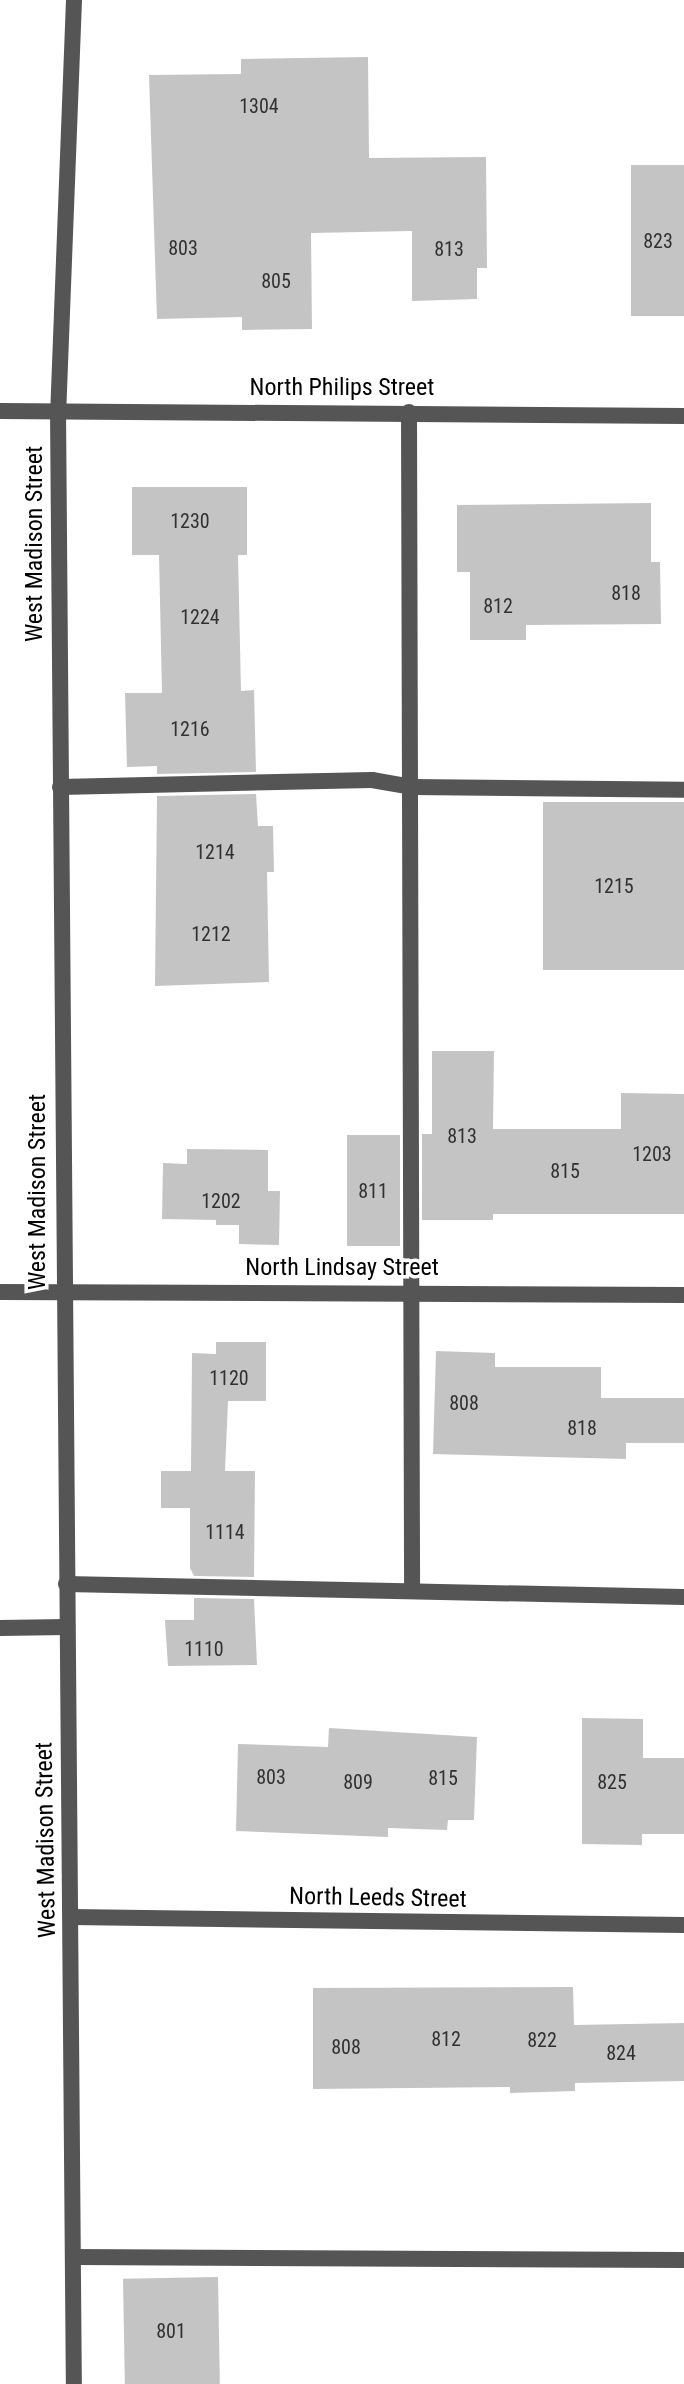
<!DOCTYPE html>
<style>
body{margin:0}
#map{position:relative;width:684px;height:2384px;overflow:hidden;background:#fff;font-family:"Roboto Condensed",sans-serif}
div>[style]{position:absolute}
.building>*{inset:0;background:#c4c4c4;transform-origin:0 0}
.service>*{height:16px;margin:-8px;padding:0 8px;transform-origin:8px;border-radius:8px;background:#555}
.minor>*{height:16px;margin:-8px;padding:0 8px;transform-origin:8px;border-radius:8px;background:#555}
.tertiary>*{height:16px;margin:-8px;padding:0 8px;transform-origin:8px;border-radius:8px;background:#555}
span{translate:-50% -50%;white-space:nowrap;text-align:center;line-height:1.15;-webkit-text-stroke:7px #fff;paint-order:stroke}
.number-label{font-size:20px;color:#313131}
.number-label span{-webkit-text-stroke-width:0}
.street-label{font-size:24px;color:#000}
</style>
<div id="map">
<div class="building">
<i style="clip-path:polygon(368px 57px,369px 158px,486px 157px,487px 268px,477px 268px,477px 299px,412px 301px,412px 231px,311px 233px,312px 329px,242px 330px,242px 317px,157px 319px,149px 75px,241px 74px,241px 59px)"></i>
<i style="left:684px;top:165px;width:151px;height:53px;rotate:90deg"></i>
<i style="clip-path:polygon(132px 487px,247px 487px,247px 555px,238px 555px,241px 691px,254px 690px,256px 772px,157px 774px,157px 766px,127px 767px,125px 693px,162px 693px,159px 555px,132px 555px)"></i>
<i style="clip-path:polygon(651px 503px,651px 562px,660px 562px,661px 624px,526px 625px,526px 640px,470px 640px,470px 572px,457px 572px,457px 505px)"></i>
<i style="clip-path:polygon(256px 794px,258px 826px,273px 826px,274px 872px,267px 872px,269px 982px,155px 986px,157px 796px)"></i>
<i style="left:543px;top:802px;width:141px;height:168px"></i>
<i style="clip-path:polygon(432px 1051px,494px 1051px,493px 1129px,621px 1129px,621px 1093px,684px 1094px,684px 1214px,493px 1214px,493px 1220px,422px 1220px,422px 1134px,432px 1134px)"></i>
<i style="left:347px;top:1135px;width:53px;height:111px"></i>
<i style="clip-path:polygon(187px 1149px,268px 1150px,268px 1191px,280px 1191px,279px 1245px,239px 1244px,239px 1225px,216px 1225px,216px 1220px,162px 1219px,163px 1163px,187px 1164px)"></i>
<i style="clip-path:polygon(216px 1342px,266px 1342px,266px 1401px,228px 1401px,225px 1471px,255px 1471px,254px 1577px,194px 1576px,190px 1568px,190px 1508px,161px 1508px,161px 1471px,191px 1471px,192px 1353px,216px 1354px)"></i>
<i style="clip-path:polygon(436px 1351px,495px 1353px,495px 1367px,601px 1367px,601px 1398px,684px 1398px,684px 1443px,626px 1443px,626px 1459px,433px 1454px)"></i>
<i style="clip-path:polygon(194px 1598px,254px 1599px,257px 1665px,168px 1666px,165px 1620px,194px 1620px)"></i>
<i style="clip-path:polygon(582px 1718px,643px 1719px,643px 1758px,684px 1758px,684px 1834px,642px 1834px,642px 1845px,582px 1844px)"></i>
<i style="clip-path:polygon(329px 1728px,477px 1737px,474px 1820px,448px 1820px,447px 1830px,388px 1828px,388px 1837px,236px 1831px,238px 1744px,328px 1747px)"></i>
<i style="clip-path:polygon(573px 1987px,574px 2025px,684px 2023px,684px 2081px,575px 2083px,575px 2091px,510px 2093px,510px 2087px,313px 2089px,313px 1988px)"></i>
<i style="left:218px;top:2277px;width:107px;height:95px;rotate:89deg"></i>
</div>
<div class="service">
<i style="left:409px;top:412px;width:1178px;rotate:89.85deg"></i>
<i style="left:60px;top:787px;width:312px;rotate:-1.3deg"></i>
<i style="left:372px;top:780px;width:40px;rotate:10deg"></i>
<i style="left:411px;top:787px;width:273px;rotate:0.6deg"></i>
<i style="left:66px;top:1584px;width:618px;rotate:1.21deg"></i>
<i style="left:0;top:1628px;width:66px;rotate:-0.9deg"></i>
<i style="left:73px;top:2257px;width:611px;rotate:0.28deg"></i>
</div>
<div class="minor">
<i style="left:74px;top:0;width:411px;rotate:92.2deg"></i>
<i style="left:58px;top:411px;width:1973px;rotate:89.54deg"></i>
<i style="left:0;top:1292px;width:684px;rotate:0.25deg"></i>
<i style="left:71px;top:1917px;width:613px;rotate:0.75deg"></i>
</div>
<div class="tertiary">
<i style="left:0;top:411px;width:684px;rotate:0.42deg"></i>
</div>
<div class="number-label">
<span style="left:259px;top:106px">1304</span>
<span style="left:658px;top:241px">823</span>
<span style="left:183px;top:248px">803</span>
<span style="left:449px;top:249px">813</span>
<span style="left:276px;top:281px">805</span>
<span style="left:190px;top:521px">1230</span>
<span style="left:626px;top:593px">818</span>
<span style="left:498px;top:606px">812</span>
<span style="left:200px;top:617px">1224</span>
<span style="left:190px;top:729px">1216</span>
<span style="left:215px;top:852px">1214</span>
<span style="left:614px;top:886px">1215</span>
<span style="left:211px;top:934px">1212</span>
<span style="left:462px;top:1136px">813</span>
<span style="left:652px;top:1154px">1203</span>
<span style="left:565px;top:1171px">815</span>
<span style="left:373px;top:1191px">811</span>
<span style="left:221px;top:1201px">1202</span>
<span style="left:229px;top:1378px">1120</span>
<span style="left:464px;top:1403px">808</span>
<span style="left:582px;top:1428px">818</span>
<span style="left:225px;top:1532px">1114</span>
<span style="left:204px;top:1649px">1110</span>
<span style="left:271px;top:1777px">803</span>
<span style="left:443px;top:1778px">815</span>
<span style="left:358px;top:1782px">809</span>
<span style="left:612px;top:1782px">825</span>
<span style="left:446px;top:2039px">812</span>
<span style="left:542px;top:2040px">822</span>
<span style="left:346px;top:2047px">808</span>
<span style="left:621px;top:2053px">824</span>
<span style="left:171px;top:2331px">801</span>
</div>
<div class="street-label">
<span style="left:342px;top:388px">North Philips Street</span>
<span style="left:35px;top:544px;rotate:-90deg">West Madison Street</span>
<span style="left:38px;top:1192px;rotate:-90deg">West Madison Street</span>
<span style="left:342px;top:1268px">North Lindsay Street</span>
<span style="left:46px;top:1840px;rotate:-91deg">West Madison Street</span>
<span style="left:378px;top:1898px;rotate:1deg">North Leeds Street</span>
</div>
</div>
